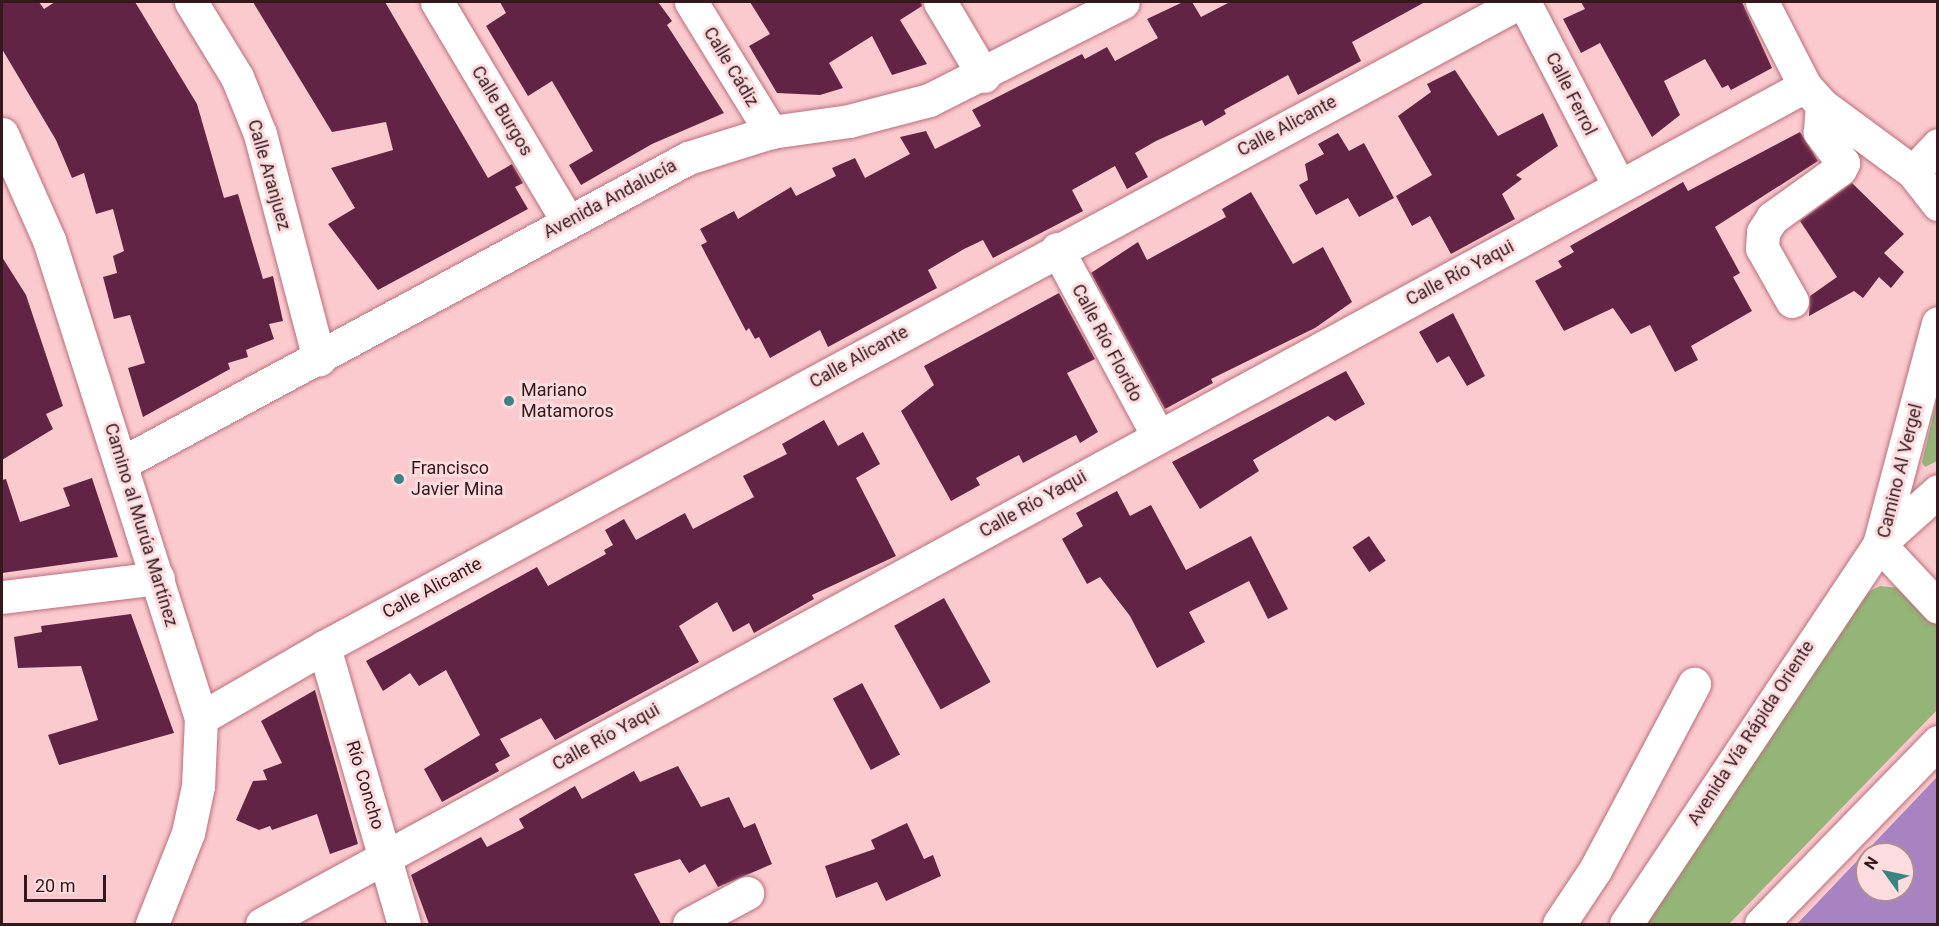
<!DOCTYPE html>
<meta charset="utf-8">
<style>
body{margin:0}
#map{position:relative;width:1939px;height:926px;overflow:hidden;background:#fbcacf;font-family:Roboto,sans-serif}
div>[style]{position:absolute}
.green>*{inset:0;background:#95b578}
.water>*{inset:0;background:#a883c1}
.building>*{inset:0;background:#622444;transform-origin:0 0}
.roads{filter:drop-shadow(0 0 2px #b9707b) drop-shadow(0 0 2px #b9707b)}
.minor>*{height:33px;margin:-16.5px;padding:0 16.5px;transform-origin:16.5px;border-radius:16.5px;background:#fff}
.highway>*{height:33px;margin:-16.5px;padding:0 16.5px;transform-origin:16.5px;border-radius:16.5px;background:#fff}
.dots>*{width:16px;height:16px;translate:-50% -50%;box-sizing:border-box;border:3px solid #fddcdf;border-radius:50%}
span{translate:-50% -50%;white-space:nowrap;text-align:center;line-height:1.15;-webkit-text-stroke:6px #fddcdf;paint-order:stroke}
.street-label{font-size:18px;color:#34181c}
.poi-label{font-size:18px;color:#34181c}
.left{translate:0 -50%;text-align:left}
.frame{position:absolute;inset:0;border:3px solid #34181c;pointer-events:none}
.north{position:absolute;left:1855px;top:842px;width:60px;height:60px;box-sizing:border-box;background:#fddcdf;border:2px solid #ad8e91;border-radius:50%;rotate:303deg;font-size:16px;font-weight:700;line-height:24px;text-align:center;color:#34181c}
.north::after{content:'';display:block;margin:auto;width:21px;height:27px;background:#3c8480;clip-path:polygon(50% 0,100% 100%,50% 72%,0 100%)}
.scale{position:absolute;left:24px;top:875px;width:82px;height:27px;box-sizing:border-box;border:3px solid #34181c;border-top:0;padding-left:8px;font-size:18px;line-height:21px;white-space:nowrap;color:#34181c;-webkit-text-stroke:4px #fddcdf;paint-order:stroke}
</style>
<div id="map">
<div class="green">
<i style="clip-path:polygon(1937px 400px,1937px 461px,1925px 467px,1922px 462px)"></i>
<i style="clip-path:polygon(1880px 586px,1900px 588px,1937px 625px,1937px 710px,1729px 924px,1642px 924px,1866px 593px)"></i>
</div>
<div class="water">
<i style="clip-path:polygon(evenodd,1937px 777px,1937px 924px,1797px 924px,1937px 777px,1867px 854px,1903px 854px,1903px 890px,1867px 890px,1867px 854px)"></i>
</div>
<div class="building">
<i style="clip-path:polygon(2px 2px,39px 2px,44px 9px,55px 2px,135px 2px,197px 104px,224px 198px,238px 194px,263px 279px,273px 276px,283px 321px,269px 324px,274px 339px,246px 350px,248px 357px,228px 363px,230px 369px,143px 417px,128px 368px,145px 363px,130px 315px,114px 319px,103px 277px,117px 273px,113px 256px,124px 251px,113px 209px,96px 214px,84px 173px,72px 178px,56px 140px,2px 49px)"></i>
<i style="clip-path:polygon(253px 2px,385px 2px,488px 178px,512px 164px,523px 183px,515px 187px,528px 209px,378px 290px,328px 224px,355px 208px,331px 168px,393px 150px,386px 122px,332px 132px)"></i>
<i style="clip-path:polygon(500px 2px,658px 2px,672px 21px,667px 25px,724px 113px,652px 144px,581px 185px,569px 165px,593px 151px,552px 81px,528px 96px,486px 26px,506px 13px)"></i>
<i style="clip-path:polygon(750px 2px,921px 2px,922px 6px,900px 20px,927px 64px,892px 75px,872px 36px,829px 63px,843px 88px,820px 95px,777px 93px,749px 46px,770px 34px)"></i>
<i style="clip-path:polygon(1183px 2px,1192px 2px,1201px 17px,1230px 2px,1425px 2px,1352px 42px,1361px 61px,1298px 95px,1288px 75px,1224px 110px,1226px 114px,1205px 126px,1202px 120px,1156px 141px,1135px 153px,1148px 177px,1127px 189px,1115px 166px,1072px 190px,1083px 211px,993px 258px,983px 240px,964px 249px,928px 270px,937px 288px,828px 347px,820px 330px,770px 358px,759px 337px,755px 339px,749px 328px,746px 331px,701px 245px,707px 242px,700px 229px,734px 211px,738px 219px,791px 187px,796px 196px,836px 176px,832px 168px,855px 158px,865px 178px,910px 154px,900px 137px,926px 131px,935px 149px,981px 126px,972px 110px,1082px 54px,1085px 59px,1107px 47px,1115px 61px,1158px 38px,1147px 19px)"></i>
<i style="clip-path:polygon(1581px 2px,1742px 2px,1772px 68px,1731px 90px,1728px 85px,1722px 88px,1705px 59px,1664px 81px,1680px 115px,1652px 137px,1600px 43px,1581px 53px,1563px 19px,1585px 9px)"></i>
<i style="clip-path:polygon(1455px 70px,1498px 136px,1543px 113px,1558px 146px,1516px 175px,1522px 179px,1502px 194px,1515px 219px,1451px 254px,1430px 216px,1412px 226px,1396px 196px,1432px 175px,1398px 116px,1431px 92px,1427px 84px)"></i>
<i style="clip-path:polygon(1800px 132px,1818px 161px,1715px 227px,1740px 273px,1733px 277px,1752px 311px,1691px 346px,1698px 360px,1675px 372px,1650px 325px,1631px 334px,1613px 308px,1564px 331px,1535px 281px,1562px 267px,1558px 261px,1574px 252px,1570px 246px,1683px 182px,1688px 191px)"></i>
<i style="clip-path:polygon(1338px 133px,1349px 151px,1364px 143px,1394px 198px,1359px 217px,1348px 198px,1316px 215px,1299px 185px,1308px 180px,1305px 164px,1324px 154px,1318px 144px)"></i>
<i style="clip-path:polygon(1852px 183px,1904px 234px,1884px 253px,1904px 272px,1891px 288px,1879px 277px,1863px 298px,1854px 291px,1809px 316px,1810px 296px,1837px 277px,1800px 221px)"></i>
<i style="clip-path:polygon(1251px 192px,1293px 264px,1323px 247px,1352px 302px,1315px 328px,1211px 379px,1213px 383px,1165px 409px,1091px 273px,1138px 242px,1147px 260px,1226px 217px,1222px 209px)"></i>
<i style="clip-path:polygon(2px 257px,26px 295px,63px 406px,46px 414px,53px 429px,2px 460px)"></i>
<i style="clip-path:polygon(1059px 293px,1095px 359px,1067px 373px,1098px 432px,1080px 443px,1076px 435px,1023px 463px,1019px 455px,976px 478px,980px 485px,951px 501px,901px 411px,934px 385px,924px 366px)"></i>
<i style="clip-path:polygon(1453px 313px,1485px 376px,1467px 386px,1449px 356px,1437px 363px,1419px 332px)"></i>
<i style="clip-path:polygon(1346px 371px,1365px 404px,1335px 421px,1328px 416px,1253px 460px,1259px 471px,1200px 509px,1172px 462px)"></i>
<i style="clip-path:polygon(824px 420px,838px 446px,863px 432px,880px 464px,856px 478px,896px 556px,812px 595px,814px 599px,754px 633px,749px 623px,733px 632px,717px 602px,679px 626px,699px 662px,555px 740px,541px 718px,500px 739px,510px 756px,495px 764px,499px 771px,442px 802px,424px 769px,480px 735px,446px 670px,419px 686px,410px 673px,383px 691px,366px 661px,537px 567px,548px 586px,606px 554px,604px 550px,613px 545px,605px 530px,624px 519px,636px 540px,685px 513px,693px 529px,754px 497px,743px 476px,787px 454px,782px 444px)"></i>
<i style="clip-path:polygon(92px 478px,118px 557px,2px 573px,2px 480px,6px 479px,20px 522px,70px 506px,63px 488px)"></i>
<i style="clip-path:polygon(1117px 491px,1130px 516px,1151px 505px,1186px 570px,1251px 536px,1288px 609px,1268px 619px,1249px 581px,1189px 612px,1205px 642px,1157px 668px,1130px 616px,1100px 577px,1087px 584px,1062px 539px,1083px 526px,1076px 513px)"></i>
<i style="left:1369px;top:536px;width:30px;height:20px;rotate:56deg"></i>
<i style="left:944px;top:598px;width:96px;height:57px;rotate:61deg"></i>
<i style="clip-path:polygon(131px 614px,174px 733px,59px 765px,48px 735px,98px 720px,81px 666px,18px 668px,14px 637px,42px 632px,41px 626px)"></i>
<i style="left:862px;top:683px;width:81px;height:33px;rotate:62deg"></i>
<i style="clip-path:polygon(315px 690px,358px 844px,330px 854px,317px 814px,272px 830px,270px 826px,259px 830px,236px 820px,253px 781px,267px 780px,263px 770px,282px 763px,261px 721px)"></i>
<i style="clip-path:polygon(678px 766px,701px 807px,729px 797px,744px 828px,755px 823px,772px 864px,718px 887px,705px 864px,689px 873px,680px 859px,634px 874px,661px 924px,429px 924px,411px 875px,481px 837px,487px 847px,524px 828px,519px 819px,575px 786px,582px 799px,634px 771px,640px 782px)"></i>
<i style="clip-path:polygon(907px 823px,924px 859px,933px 855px,941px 876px,886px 901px,877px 882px,836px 898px,825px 866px,875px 849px,871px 840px)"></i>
</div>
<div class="roads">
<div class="minor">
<i style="left:191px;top:2px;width:88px;rotate:58.5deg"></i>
<i style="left:237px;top:77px;width:61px;rotate:68deg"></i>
<i style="left:260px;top:134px;width:233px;rotate:75.3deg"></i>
<i style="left:437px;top:2px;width:254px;rotate:59.2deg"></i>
<i style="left:691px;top:2px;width:153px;rotate:58.4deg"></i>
<i style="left:940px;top:2px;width:86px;rotate:59.3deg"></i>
<i style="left:1524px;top:2px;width:207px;rotate:62.7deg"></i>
<i style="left:1762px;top:2px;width:94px;rotate:62.9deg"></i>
<i style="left:1805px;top:86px;width:25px;rotate:48deg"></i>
<i style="left:1822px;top:105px;width:113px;rotate:36.4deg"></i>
<i style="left:1913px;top:172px;width:41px;rotate:52deg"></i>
<i style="left:2px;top:134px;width:116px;rotate:66.1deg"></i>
<i style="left:49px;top:240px;width:502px;rotate:72.36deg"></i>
<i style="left:201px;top:718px;width:68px;rotate:92.5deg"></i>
<i style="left:198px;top:786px;width:48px;rotate:102deg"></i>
<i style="left:188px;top:833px;width:98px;rotate:111.6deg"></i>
<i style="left:1913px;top:172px;width:37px;rotate:-47deg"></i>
<i style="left:1057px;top:249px;width:213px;rotate:61.6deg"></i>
<i style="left:1792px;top:301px;width:61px;rotate:-119.5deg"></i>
<i style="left:1762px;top:248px;width:16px;rotate:-86deg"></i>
<i style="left:1763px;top:232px;width:17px;rotate:-57deg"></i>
<i style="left:1772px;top:218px;width:84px;rotate:-35.8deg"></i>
<i style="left:1840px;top:169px;width:7px;rotate:-63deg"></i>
<i style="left:1843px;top:163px;width:39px;rotate:-127deg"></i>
<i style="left:1820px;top:132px;width:27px;rotate:-86deg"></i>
<i style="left:1938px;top:323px;width:229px;rotate:104.9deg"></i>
<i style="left:1879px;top:544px;width:86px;rotate:46.9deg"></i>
<i style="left:122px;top:463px;width:643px;rotate:-28.32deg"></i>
<i style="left:688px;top:158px;width:87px;rotate:-17.4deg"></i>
<i style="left:771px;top:132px;width:79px;rotate:-8deg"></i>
<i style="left:849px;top:121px;width:83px;rotate:-14.7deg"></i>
<i style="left:929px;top:100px;width:217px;rotate:-26.8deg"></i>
<i style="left:2px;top:597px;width:157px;rotate:-6.9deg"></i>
<i style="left:324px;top:647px;width:288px;rotate:73.9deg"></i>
<i style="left:201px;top:718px;width:142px;rotate:-30deg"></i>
<i style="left:324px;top:647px;width:1359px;rotate:-28.34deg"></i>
<i style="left:262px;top:924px;width:1756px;rotate:-28.51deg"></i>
<i style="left:689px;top:924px;width:66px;rotate:-28.1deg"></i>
<i style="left:1559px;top:924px;width:65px;rotate:-56.3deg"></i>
<i style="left:1595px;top:870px;width:211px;rotate:-62deg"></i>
<i style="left:1626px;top:924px;width:457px;rotate:-56.3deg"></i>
</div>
<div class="highway">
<i style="left:1879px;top:544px;width:79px;rotate:-41.9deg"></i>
<i style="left:1761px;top:924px;width:254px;rotate:-45.8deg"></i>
</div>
</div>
<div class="dots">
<i style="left:509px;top:401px;background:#3c8480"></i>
<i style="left:399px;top:479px;background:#3c8480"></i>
</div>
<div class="street-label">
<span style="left:731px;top:67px;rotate:59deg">Calle Cádiz</span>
<span style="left:1571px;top:94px;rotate:63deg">Calle Ferrol</span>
<span style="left:502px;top:111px;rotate:59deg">Calle Burgos</span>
<span style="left:1287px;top:126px;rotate:-28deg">Calle Alicante</span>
<span style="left:269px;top:175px;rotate:74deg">Calle Aranjuez</span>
<span style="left:610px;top:199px;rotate:-28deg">Avenida Andalucía</span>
<span style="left:1460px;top:273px;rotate:-28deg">Calle Río Yaqui</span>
<span style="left:1107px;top:343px;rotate:62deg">Calle Río Florido</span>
<span style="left:859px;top:357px;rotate:-29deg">Calle Alicante</span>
<span style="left:1900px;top:471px;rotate:-76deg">Camino Al Vergel</span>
<span style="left:1033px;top:504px;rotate:-29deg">Calle Río Yaqui</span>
<span style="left:141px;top:525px;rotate:73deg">Camino al Murúa Martínez</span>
<span style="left:432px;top:588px;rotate:-28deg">Calle Alicante</span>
<span style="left:1751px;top:733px;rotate:-57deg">Avenida Vía Rápida Oriente</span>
<span style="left:606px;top:737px;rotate:-29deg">Calle Río Yaqui</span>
<span style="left:365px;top:785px;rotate:73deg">Río Concho</span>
</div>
<div class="poi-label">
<span class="left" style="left:521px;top:401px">Mariano<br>Matamoros</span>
<span class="left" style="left:411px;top:479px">Francisco<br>Javier Mina</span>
</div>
<div class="frame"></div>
<div class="north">N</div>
<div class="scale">20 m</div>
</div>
